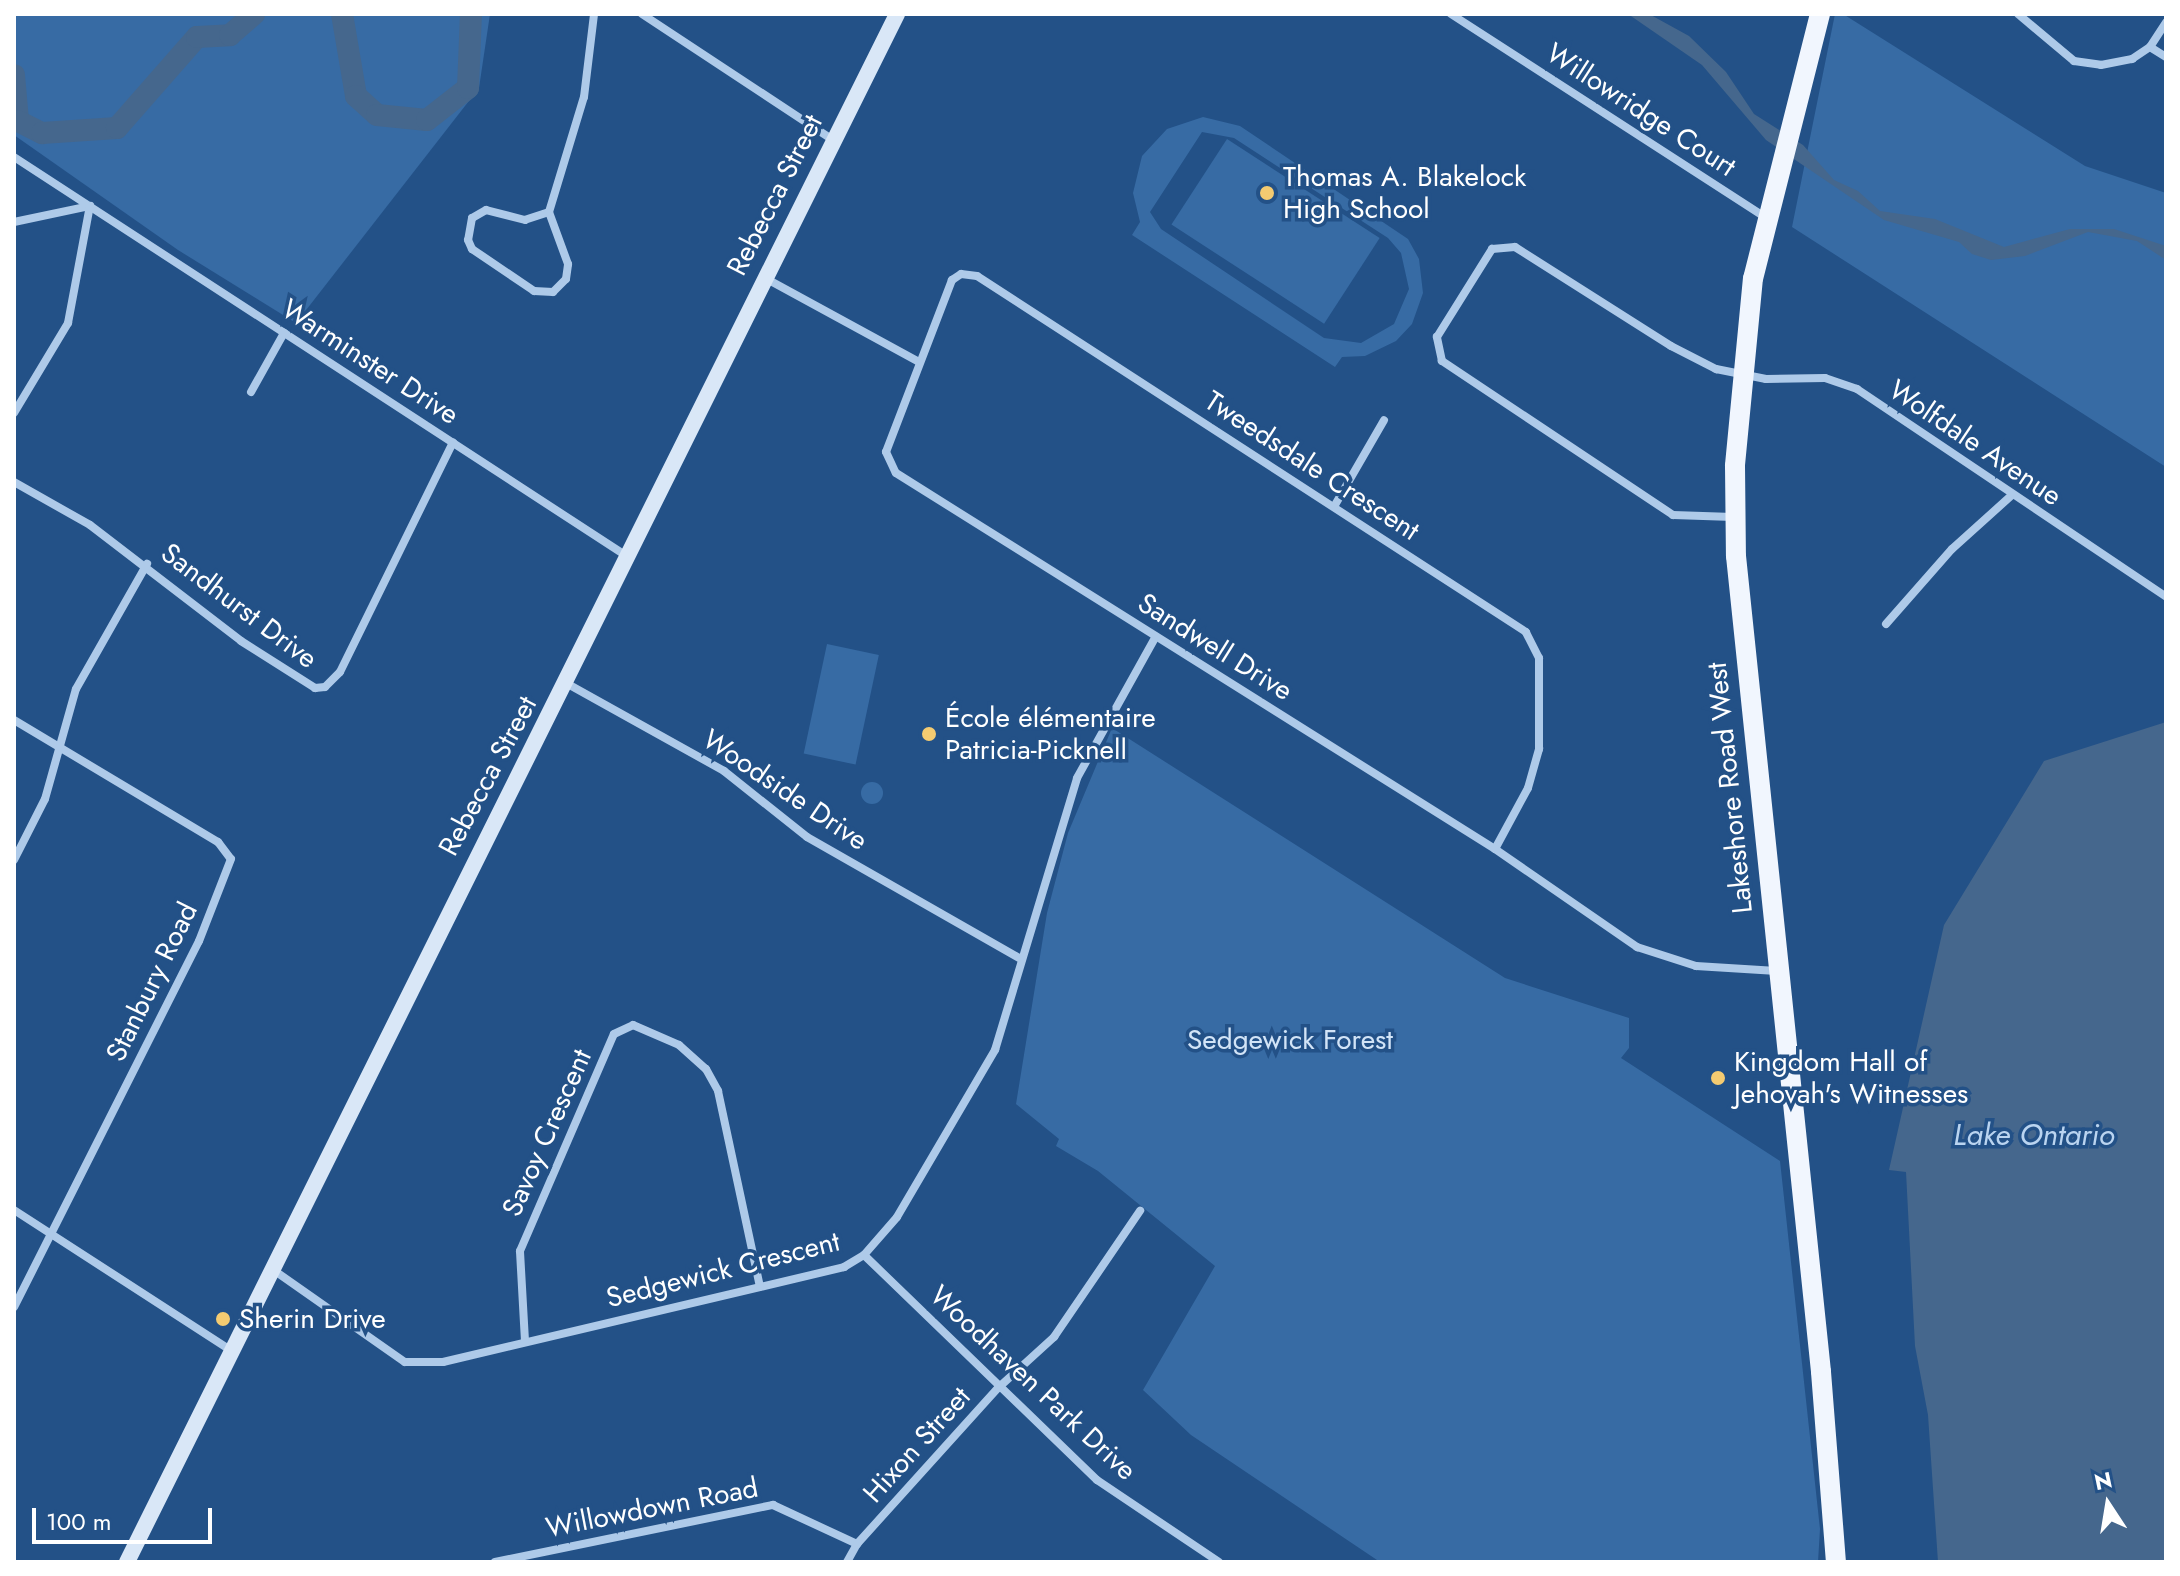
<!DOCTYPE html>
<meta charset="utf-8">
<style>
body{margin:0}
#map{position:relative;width:2180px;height:1576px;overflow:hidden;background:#235187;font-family:Jost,sans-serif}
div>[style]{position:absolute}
.green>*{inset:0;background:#376ba4;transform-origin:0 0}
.round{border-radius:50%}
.water>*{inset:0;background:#45678d}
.river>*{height:22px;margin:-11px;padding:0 11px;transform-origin:11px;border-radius:11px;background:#45678d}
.street>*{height:8px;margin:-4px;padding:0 4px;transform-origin:4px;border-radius:4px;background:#aecae9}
.secondary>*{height:16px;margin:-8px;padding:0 8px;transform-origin:8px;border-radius:8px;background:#d9e7f7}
.primary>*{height:20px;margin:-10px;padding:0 10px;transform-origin:10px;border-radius:10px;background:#f1f6fe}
.dots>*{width:22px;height:22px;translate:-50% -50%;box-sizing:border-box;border:4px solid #235187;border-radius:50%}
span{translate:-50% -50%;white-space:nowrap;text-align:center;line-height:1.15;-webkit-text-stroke:7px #235187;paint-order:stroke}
.street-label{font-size:28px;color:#fff}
.poi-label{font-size:28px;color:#fff}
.left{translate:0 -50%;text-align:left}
.park-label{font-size:28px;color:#d2e4f7}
.water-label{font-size:30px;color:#bad4f0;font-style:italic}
.frame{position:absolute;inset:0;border:16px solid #fff;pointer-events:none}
.north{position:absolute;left:2068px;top:1464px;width:80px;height:80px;-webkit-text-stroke:6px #235187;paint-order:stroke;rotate:348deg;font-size:22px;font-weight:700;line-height:32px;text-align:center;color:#fff}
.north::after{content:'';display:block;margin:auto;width:28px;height:36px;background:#fff;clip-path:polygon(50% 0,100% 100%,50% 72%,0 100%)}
.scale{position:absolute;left:32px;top:1508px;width:180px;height:36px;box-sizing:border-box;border:4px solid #fff;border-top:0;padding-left:10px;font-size:24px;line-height:28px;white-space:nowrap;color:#fff;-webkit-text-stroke:6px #235187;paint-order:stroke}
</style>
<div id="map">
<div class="green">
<i style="clip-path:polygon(14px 14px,490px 14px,479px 88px,296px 323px,178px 250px,14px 135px)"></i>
<i style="clip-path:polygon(1835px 14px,1843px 14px,2085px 166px,2166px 193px,2166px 467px,1792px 227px)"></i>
<i style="clip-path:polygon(evenodd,1203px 117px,1240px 126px,1408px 239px,1419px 259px,1423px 293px,1412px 324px,1396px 341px,1365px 356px,1342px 357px,1335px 367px,1132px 235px,1140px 222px,1133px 193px,1142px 156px,1167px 129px,1203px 117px,1202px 132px,1234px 138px,1388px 238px,1401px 253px,1409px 289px,1394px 324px,1361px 343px,1324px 338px,1161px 229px,1150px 212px,1202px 132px)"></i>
<i style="left:1227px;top:139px;width:182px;height:102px;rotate:33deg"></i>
<i style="left:827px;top:644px;width:53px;height:112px;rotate:12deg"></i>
<i style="clip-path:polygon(1112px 728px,1505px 978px,1629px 1018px,1629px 1048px,1621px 1058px,1780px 1161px,1820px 1529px,1818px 1562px,1380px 1562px,1191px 1435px,1143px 1390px,1215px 1266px,1098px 1171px,1056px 1146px,1059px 1139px,1016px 1104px,1047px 913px,1068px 833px)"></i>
<i class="round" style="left:861px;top:782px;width:22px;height:22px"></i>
</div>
<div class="water">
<i style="clip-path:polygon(1628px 14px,1649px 14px,1689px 36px,1726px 72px,1754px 114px,1803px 145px,1834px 180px,1858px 191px,1880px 211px,1935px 219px,2004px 247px,2070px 229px,2114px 229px,2166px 246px,2166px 260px,2137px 241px,2088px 232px,2025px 256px,1991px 260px,1972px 254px,1959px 242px,1884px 220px,1766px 140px,1702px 65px)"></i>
<i style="clip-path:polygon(2166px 722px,2166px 1562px,1938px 1562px,1928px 1415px,1915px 1346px,1906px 1172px,1889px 1170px,1944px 925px,2044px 761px)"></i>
</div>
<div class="river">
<i style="left:342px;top:14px;width:83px;rotate:80.3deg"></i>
<i style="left:356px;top:96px;width:28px;rotate:42deg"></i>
<i style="left:377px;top:115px;width:50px;rotate:5.7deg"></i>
<i style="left:427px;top:120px;width:52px;rotate:-38deg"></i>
<i style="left:468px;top:88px;width:74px;rotate:-87.7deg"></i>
<i style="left:14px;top:75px;width:46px;rotate:85deg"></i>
<i style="left:18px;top:121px;width:27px;rotate:27deg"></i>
<i style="left:42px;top:133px;width:75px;rotate:-3.8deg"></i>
<i style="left:117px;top:128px;width:121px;rotate:-48.7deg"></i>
<i style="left:197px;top:37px;width:33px;rotate:-3deg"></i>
<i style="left:230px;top:35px;width:32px;rotate:-41deg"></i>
</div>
<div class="street">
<i style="left:642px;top:14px;width:229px;rotate:33.4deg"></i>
<i style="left:1451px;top:14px;width:375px;rotate:32.9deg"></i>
<i style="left:2018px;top:14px;width:73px;rotate:40deg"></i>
<i style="left:2074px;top:61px;width:27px;rotate:8deg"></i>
<i style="left:2101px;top:65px;width:32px;rotate:-11deg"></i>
<i style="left:2132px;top:59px;width:22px;rotate:-34deg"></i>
<i style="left:2150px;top:47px;width:30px;rotate:-57deg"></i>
<i style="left:2150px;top:47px;width:19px;rotate:32deg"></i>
<i style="left:14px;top:157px;width:729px;rotate:33.08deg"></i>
<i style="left:549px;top:212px;width:25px;rotate:162deg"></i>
<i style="left:525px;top:220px;width:40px;rotate:-165.6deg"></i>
<i style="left:486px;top:210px;width:16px;rotate:150deg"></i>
<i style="left:472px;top:218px;width:22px;rotate:100deg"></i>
<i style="left:468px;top:240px;width:10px;rotate:66deg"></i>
<i style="left:472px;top:249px;width:75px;rotate:34.1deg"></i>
<i style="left:534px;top:291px;width:19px;rotate:3deg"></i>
<i style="left:553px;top:292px;width:18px;rotate:-45deg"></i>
<i style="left:566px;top:279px;width:15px;rotate:-82deg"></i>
<i style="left:568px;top:264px;width:55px;rotate:-110.1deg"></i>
<i style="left:549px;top:212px;width:120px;rotate:-73.1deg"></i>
<i style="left:584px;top:97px;width:84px;rotate:-83.1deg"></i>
<i style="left:14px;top:222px;width:78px;rotate:-11.9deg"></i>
<i style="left:765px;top:278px;width:175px;rotate:28.6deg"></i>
<i style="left:251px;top:392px;width:68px;rotate:-60.8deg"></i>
<i style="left:14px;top:413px;width:105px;rotate:-59deg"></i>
<i style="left:68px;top:323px;width:119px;rotate:-79.4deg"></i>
<i style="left:14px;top:482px;width:87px;rotate:29.5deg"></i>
<i style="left:90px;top:525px;width:190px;rotate:37.5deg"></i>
<i style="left:241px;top:641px;width:88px;rotate:32.4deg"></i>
<i style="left:315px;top:688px;width:10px;rotate:-6deg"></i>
<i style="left:325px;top:687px;width:21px;rotate:-45deg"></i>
<i style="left:340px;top:672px;width:256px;rotate:-63.8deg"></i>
<i style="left:1335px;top:505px;width:98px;rotate:-60deg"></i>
<i style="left:1733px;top:517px;width:60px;rotate:-178.1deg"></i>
<i style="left:1673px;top:515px;width:278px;rotate:-146.3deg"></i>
<i style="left:1442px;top:361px;width:25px;rotate:-102deg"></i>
<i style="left:1437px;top:337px;width:104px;rotate:-58deg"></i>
<i style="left:1492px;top:249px;width:23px;rotate:-5deg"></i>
<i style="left:1515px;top:247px;width:185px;rotate:32.4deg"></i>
<i style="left:1671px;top:346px;width:51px;rotate:27.1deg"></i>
<i style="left:1716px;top:369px;width:51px;rotate:11.3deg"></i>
<i style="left:1766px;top:379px;width:59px;rotate:-1deg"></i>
<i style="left:1825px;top:378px;width:34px;rotate:19deg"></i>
<i style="left:1857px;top:389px;width:372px;rotate:33.9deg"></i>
<i style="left:1886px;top:624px;width:100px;rotate:-48.7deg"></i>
<i style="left:1952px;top:549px;width:81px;rotate:-42deg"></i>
<i style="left:566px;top:683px;width:181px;rotate:29.1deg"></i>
<i style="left:724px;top:771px;width:106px;rotate:38.5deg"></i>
<i style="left:807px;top:837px;width:246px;rotate:29.7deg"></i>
<i style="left:14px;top:720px;width:238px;rotate:30.9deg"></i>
<i style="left:218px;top:842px;width:21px;rotate:53deg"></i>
<i style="left:231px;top:859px;width:88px;rotate:111.3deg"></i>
<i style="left:199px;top:941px;width:410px;rotate:116.8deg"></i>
<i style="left:1495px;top:849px;width:69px;rotate:-61.6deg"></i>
<i style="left:1528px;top:788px;width:41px;rotate:-74.2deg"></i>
<i style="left:1539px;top:749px;width:91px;rotate:-90deg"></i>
<i style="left:1539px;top:658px;width:29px;rotate:-117deg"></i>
<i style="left:1526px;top:632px;width:654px;rotate:-147.04deg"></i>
<i style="left:977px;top:276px;width:16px;rotate:-173deg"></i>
<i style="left:961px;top:274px;width:11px;rotate:146deg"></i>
<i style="left:952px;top:280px;width:184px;rotate:111deg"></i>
<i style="left:886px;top:452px;width:23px;rotate:65deg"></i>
<i style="left:896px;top:473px;width:707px;rotate:32.12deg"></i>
<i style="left:1495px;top:849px;width:173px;rotate:34.6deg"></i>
<i style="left:1637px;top:947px;width:62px;rotate:17.9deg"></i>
<i style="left:1696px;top:966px;width:81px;rotate:3.5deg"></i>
<i style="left:14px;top:860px;width:68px;rotate:-63.1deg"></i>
<i style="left:45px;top:799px;width:114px;rotate:-74.3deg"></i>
<i style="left:76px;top:689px;width:144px;rotate:-60.4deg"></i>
<i style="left:14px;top:1210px;width:256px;rotate:32.9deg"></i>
<i style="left:864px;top:1255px;width:324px;rotate:44deg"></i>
<i style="left:1097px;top:1480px;width:147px;rotate:33.9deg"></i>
<i style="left:272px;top:1269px;width:162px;rotate:35deg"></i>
<i style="left:405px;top:1362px;width:38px"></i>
<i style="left:443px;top:1362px;width:412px;rotate:-13.3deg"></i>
<i style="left:844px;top:1267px;width:23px;rotate:-31deg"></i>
<i style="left:864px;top:1255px;width:50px;rotate:-49deg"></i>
<i style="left:897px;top:1217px;width:194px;rotate:-59.6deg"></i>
<i style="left:995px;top:1050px;width:284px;rotate:-73.2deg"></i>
<i style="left:1077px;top:778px;width:162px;rotate:-60.9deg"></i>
<i style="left:525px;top:1341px;width:90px;rotate:-93.2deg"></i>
<i style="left:520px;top:1251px;width:236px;rotate:-66.6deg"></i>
<i style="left:614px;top:1034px;width:21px;rotate:-25deg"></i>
<i style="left:633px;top:1025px;width:50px;rotate:23.5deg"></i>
<i style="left:679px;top:1045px;width:36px;rotate:42deg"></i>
<i style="left:706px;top:1069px;width:25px;rotate:61deg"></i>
<i style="left:718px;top:1091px;width:200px;rotate:77.9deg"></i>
<i style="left:495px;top:1562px;width:284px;rotate:-11.6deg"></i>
<i style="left:773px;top:1505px;width:93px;rotate:24.9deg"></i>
<i style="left:847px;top:1562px;width:21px;rotate:-61deg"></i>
<i style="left:857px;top:1544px;width:210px;rotate:-47.9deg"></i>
<i style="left:998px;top:1388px;width:76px;rotate:-42.3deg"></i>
<i style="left:1054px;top:1337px;width:153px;rotate:-55.7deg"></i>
</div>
<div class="secondary">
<i style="left:127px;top:1562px;width:1729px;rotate:-63.55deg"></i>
</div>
<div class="primary">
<i style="left:1820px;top:14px;width:272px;rotate:104.2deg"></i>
<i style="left:1753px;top:278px;width:189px;rotate:95.5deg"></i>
<i style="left:1735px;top:466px;width:90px;rotate:89.4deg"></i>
<i style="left:1736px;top:556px;width:820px;rotate:84.05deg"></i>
<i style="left:1821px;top:1372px;width:191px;rotate:85.5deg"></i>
</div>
<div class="dots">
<i style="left:1267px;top:193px;background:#f4cb71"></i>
<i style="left:929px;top:734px;background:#f4cb71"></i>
<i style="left:1718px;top:1078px;background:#f4cb71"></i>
<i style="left:223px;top:1319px;background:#f4cb71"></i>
</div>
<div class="street-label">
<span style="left:1641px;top:110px;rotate:33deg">Willowridge Court</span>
<span style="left:775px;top:195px;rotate:-63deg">Rebecca Street</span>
<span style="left:370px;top:362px;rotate:33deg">Warminster Drive</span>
<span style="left:1975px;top:443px;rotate:34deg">Wolfdale Avenue</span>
<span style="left:1312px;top:466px;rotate:33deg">Tweedsdale Crescent</span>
<span style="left:239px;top:606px;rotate:37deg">Sandhurst Drive</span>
<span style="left:1215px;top:647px;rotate:32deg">Sandwell Drive</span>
<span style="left:488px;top:776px;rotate:-62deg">Rebecca Street</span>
<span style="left:1730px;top:788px;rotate:-96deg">Lakeshore Road West</span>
<span style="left:785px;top:790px;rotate:34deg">Woodside Drive</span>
<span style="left:152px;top:982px;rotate:-64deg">Stanbury Road</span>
<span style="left:547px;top:1133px;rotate:-66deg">Savoy Crescent</span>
<span style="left:723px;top:1270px;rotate:-14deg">Sedgewick Crescent</span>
<span style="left:1033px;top:1383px;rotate:43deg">Woodhaven Park Drive</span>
<span style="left:917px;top:1445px;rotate:-48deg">Hixon Street</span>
<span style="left:652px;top:1508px;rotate:-11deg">Willowdown Road</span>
</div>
<div class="poi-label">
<span class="left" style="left:1283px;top:193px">Thomas A. Blakelock<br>High School</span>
<span class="left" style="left:945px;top:734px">École élémentaire<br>Patricia-Picknell</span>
<span class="left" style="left:1734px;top:1078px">Kingdom Hall of<br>Jehovah's Witnesses</span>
<span class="left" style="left:239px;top:1319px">Sherin Drive</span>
</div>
<div class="park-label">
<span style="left:1290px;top:1040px">Sedgewick Forest</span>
</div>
<div class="water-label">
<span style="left:2034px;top:1135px">Lake Ontario</span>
</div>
<div class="frame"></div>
<div class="north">N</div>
<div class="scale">100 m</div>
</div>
